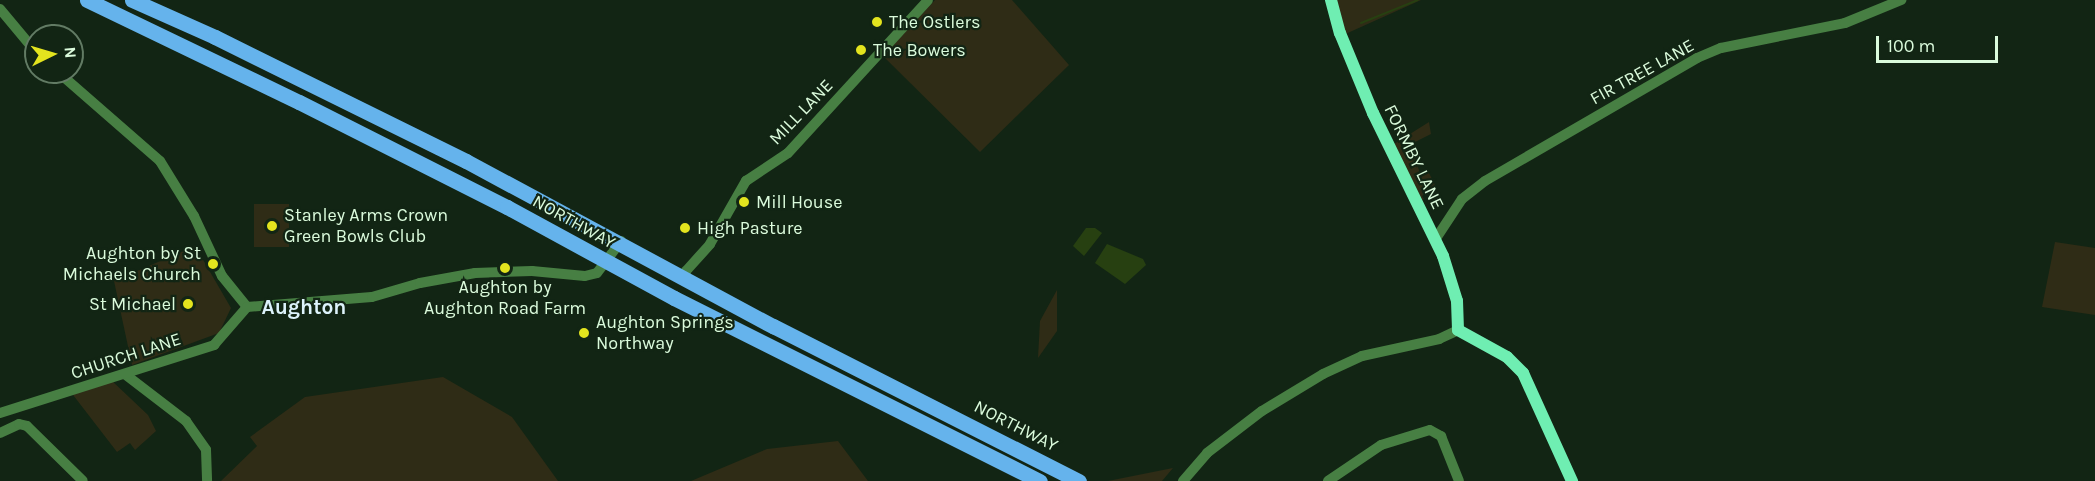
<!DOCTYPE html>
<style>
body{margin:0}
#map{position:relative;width:2095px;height:481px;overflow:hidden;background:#122514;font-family:Karla,sans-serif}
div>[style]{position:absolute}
.green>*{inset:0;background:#2f2c16;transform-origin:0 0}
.water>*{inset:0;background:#274011}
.stream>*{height:2px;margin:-1px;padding:0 1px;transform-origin:1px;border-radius:1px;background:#274011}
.minor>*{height:10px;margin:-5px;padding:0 5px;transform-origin:5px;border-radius:5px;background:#477f43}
.major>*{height:12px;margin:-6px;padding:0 6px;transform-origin:6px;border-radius:6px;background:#6feeb2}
.highway>*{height:15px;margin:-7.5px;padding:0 7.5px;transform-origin:7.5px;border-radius:7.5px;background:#65b3ec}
.dots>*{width:16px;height:16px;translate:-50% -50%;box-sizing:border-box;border:3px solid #122514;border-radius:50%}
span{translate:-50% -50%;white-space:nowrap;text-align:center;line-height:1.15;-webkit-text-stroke:4.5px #122514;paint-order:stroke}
.poi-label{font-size:18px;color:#dbfbdc}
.left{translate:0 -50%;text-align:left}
.right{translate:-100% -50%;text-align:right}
.street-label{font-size:18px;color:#dbfbdc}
.quarter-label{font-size:21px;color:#ddf3fb;font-weight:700}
.north{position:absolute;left:24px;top:24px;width:60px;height:60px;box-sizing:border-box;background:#122514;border:2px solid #627b64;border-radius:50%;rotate:85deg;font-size:16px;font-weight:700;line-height:24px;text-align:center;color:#dbfbdc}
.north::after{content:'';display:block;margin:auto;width:21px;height:27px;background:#e3e41e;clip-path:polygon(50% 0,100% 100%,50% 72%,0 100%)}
.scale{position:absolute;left:1876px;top:36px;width:122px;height:27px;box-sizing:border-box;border:3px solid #dbfbdc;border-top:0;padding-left:8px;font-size:18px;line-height:21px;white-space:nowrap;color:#dbfbdc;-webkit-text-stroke:4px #122514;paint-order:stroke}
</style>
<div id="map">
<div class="green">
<i style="clip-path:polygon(935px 0,1012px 0,1069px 65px,980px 152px,883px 56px)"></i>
<i style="clip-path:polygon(1334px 0,1421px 0,1341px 36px)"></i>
<i style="clip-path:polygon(1429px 122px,1431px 134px,1409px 145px,1421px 175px,1429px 173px,1436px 187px,1422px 196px,1424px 199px,1420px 202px,1394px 144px)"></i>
<i style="left:254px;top:204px;width:35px;height:43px"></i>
<i style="clip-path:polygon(2055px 242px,2095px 248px,2095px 315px,2042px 307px)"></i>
<i style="clip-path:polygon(195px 246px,231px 308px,219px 333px,132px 365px,114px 281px)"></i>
<i style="clip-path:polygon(1057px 290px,1057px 331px,1038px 358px,1040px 321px)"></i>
<i style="clip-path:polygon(443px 377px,512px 417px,558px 481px,221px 481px,257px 446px,250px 437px,305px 397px)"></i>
<i style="clip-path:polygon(110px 379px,148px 415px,156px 431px,135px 450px,130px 443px,117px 452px,70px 391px)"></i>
<i style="clip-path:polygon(838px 441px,868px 481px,691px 481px,767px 449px)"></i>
<i style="clip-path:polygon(1173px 468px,1162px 481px,1108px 481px)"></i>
</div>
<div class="water">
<i style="clip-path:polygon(1086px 228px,1095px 228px,1102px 233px,1084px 256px,1073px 246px)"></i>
<i style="clip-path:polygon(1107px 244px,1143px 259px,1146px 265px,1125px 284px,1095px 263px)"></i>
</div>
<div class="stream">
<i style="left:1361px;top:23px;width:61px;rotate:-22deg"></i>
</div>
<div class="minor">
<i style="left:0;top:9px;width:56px;rotate:50.1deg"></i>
<i style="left:58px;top:72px;width:135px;rotate:41.1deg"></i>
<i style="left:160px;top:161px;width:65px;rotate:58.3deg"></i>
<i style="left:194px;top:216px;width:66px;rotate:65deg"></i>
<i style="left:222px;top:276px;width:40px;rotate:51deg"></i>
<i style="left:247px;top:307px;width:125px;rotate:-4.6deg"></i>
<i style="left:372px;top:297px;width:50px;rotate:-16.3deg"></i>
<i style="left:420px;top:283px;width:56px;rotate:-10.3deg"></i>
<i style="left:475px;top:273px;width:57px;rotate:-2deg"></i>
<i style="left:532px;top:271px;width:53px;rotate:5.4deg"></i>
<i style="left:585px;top:276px;width:12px;rotate:-14deg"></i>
<i style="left:597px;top:273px;width:40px;rotate:-53deg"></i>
<i style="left:1435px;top:240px;width:49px;rotate:-56.6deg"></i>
<i style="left:1462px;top:199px;width:29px;rotate:-38deg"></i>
<i style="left:1485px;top:181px;width:245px;rotate:-30.1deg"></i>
<i style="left:1697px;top:58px;width:26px;rotate:-23deg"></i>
<i style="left:1721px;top:48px;width:126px;rotate:-11.4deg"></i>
<i style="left:1845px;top:23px;width:61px;rotate:-22.3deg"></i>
<i style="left:685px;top:278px;width:7px;rotate:-82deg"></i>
<i style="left:686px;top:271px;width:36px;rotate:-48deg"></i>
<i style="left:710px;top:244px;width:73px;rotate:-60.3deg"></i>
<i style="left:746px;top:181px;width:50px;rotate:-33.7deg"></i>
<i style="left:788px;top:153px;width:207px;rotate:-47.5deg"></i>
<i style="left:126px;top:375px;width:76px;rotate:37.5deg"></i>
<i style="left:186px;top:421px;width:35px;rotate:55deg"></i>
<i style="left:206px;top:450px;width:31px;rotate:88deg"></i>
<i style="left:0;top:413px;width:225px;rotate:-17.6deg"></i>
<i style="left:214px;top:345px;width:50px;rotate:-49deg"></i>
<i style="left:0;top:433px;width:21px;rotate:-25deg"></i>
<i style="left:19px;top:424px;width:8px;rotate:14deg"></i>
<i style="left:27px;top:426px;width:78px;rotate:44.5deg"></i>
<i style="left:1183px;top:481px;width:37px;rotate:-49deg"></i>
<i style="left:1207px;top:453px;width:69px;rotate:-37.4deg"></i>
<i style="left:1262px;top:411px;width:71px;rotate:-31.2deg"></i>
<i style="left:1323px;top:374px;width:43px;rotate:-24.8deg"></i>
<i style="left:1362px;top:356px;width:79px;rotate:-12.4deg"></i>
<i style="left:1439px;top:339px;width:21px;rotate:-25deg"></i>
<i style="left:1328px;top:481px;width:64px;rotate:-34.2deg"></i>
<i style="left:1381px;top:445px;width:51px;rotate:-17deg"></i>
<i style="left:1430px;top:430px;width:13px;rotate:29deg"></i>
<i style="left:1441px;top:436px;width:48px;rotate:68.2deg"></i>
</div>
<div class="major">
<i style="left:1331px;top:0;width:34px;rotate:75deg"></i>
<i style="left:1340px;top:33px;width:87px;rotate:67.6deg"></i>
<i style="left:1373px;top:113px;width:159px;rotate:63.9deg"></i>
<i style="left:1443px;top:256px;width:47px;rotate:72.7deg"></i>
<i style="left:1457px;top:301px;width:29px;rotate:88deg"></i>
<i style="left:1458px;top:330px;width:56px;rotate:28.9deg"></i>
<i style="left:1507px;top:357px;width:23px;rotate:45deg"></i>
<i style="left:1523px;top:373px;width:119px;rotate:65.6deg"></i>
</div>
<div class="highway">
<i style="left:87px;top:0;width:235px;rotate:25.7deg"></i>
<i style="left:299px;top:102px;width:233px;rotate:26.8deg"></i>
<i style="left:507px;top:207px;width:190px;rotate:28.6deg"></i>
<i style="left:674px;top:298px;width:409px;rotate:26.6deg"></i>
<i style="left:132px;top:0;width:91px;rotate:24deg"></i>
<i style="left:215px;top:37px;width:280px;rotate:26.3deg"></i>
<i style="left:466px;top:161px;width:349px;rotate:28.3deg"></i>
<i style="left:773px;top:326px;width:343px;rotate:26.9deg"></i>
</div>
<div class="dots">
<i style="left:877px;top:22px;background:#e3e41e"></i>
<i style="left:861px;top:50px;background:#e3e41e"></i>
<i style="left:744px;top:202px;background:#e3e41e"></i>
<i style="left:272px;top:226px;background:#e3e41e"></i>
<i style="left:685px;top:228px;background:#e3e41e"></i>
<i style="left:213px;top:264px;background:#e3e41e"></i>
<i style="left:505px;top:268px;background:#e3e41e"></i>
<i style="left:188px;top:304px;background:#e3e41e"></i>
<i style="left:584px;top:333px;background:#e3e41e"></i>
</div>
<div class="poi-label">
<span class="left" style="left:889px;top:22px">The Ostlers</span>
<span class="left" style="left:873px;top:50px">The Bowers</span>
<span class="left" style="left:756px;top:202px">Mill House</span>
<span class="left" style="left:284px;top:226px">Stanley Arms Crown<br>Green Bowls Club</span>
<span class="left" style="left:697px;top:228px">High Pasture</span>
<span class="right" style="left:201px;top:264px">Aughton by St<br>Michaels Church</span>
<span style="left:505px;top:298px">Aughton by<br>Aughton Road Farm</span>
<span class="right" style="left:176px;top:304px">St Michael</span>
<span class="left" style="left:596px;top:333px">Aughton Springs<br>Northway</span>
</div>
<div class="street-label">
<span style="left:1642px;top:72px;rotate:-29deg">FIR TREE LANE</span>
<span style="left:801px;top:112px;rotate:-46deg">MILL LANE</span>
<span style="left:1414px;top:157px;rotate:64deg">FORMBY LANE</span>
<span style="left:574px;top:222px;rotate:29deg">NORTHWAY</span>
<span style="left:126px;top:356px;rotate:-18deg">CHURCH LANE</span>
<span style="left:1016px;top:426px;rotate:27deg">NORTHWAY</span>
</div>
<div class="quarter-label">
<span style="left:304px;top:307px">Aughton</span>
</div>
<div class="north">N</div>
<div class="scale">100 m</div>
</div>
